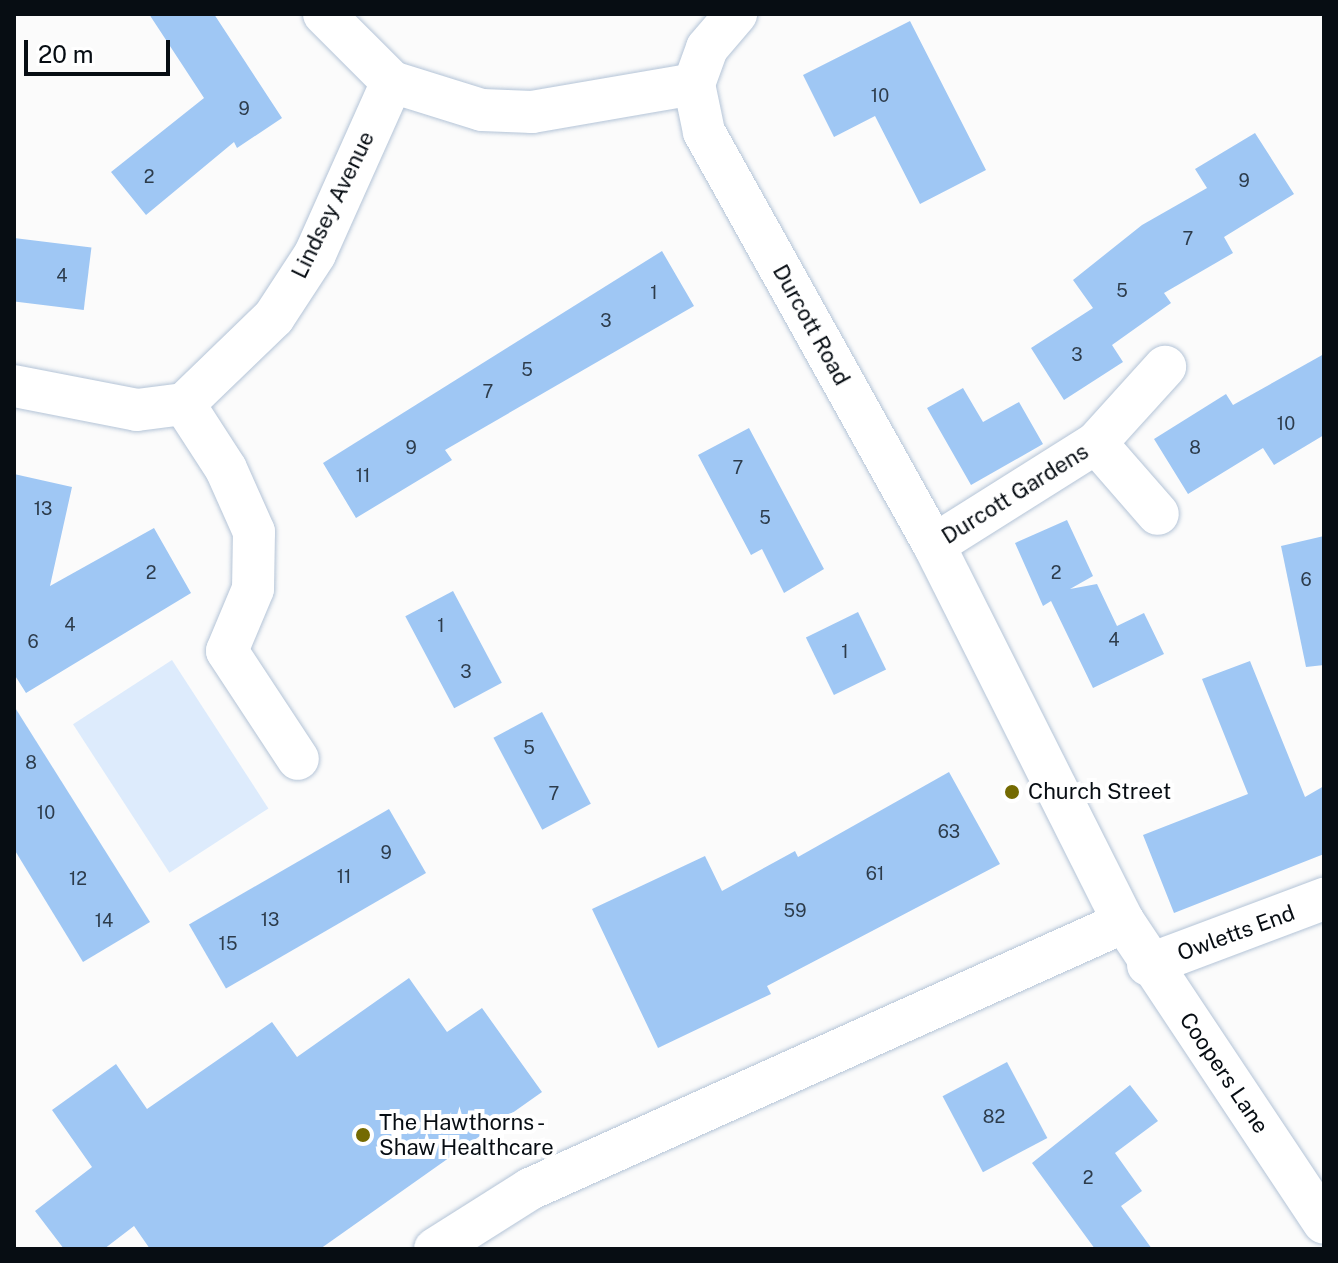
<!DOCTYPE html>
<style>
body{margin:0}
#map{position:relative;width:1338px;height:1263px;overflow:hidden;background:#fbfbfb;font-family:"Public Sans",sans-serif}
div>[style]{position:absolute}
.green>*{inset:0;background:#ddebfc;transform-origin:0 0}
.building>*{inset:0;background:#9fc7f4;transform-origin:0 0}
.roads{filter:drop-shadow(0 0 2px #b4c4d7) drop-shadow(0 0 2px #b4c4d7)}
.minor>*{height:42px;margin:-21px;padding:0 21px;transform-origin:21px;border-radius:21px;background:#fff}
.dots>*{width:22px;height:22px;translate:-50% -50%;box-sizing:border-box;border:4px solid #fff;border-radius:50%}
span{translate:-50% -50%;white-space:nowrap;text-align:center;line-height:1.15;-webkit-text-stroke:8px #fff;paint-order:stroke}
.number-label{font-size:18px;color:#2d3c4b}
.number-label span{-webkit-text-stroke-width:0}
.street-label{font-size:22px;color:#070d13}
.poi-label{font-size:22px;color:#070d13}
.left{translate:0 -50%;text-align:left}
.frame{position:absolute;inset:0;border:16px solid #070d13;pointer-events:none}
.scale{position:absolute;left:24px;top:40px;width:146px;height:36px;box-sizing:border-box;border:4px solid #070d13;border-top:0;padding-left:10px;font-size:24px;line-height:28px;white-space:nowrap;color:#070d13;-webkit-text-stroke:6px #fff;paint-order:stroke}
</style>
<div id="map">
<div class="green">
<i style="left:172px;top:660px;width:177px;height:118px;rotate:57deg"></i>
</div>
<div class="building">
<i style="clip-path:polygon(149px 14px,214px 14px,282px 118px,237px 148px,234px 142px,146px 215px,111px 172px,204px 98px)"></i>
<i style="clip-path:polygon(910px 21px,986px 170px,920px 204px,875px 116px,834px 137px,803px 75px)"></i>
<i style="clip-path:polygon(1255px 133px,1294px 194px,1224px 237px,1233px 253px,1164px 293px,1171px 303px,1112px 345px,1123px 362px,1064px 400px,1031px 348px,1093px 308px,1073px 280px,1142px 225px,1207px 188px,1195px 169px)"></i>
<i style="left:14px;top:238px;width:78px;height:63px;rotate:7deg"></i>
<i style="clip-path:polygon(662px 251px,694px 306px,445px 450px,452px 460px,356px 518px,323px 463px)"></i>
<i style="clip-path:polygon(1324px 354px,1324px 435px,1274px 465px,1263px 448px,1188px 494px,1154px 439px,1226px 394px,1233px 405px)"></i>
<i style="clip-path:polygon(963px 388px,983px 422px,1019px 402px,1043px 444px,971px 485px,927px 408px)"></i>
<i style="clip-path:polygon(749px 428px,824px 569px,784px 593px,762px 549px,751px 555px,698px 455px)"></i>
<i style="clip-path:polygon(14px 474px,72px 487px,50px 586px,154px 528px,191px 593px,26px 693px,14px 674px)"></i>
<i style="clip-path:polygon(1067px 520px,1093px 576px,1070px 589px,1097px 584px,1117px 626px,1144px 613px,1164px 654px,1093px 688px,1051px 601px,1043px 606px,1015px 543px)"></i>
<i style="clip-path:polygon(1324px 536px,1324px 665px,1306px 667px,1281px 546px)"></i>
<i style="left:453px;top:591px;width:104px;height:54px;rotate:62deg"></i>
<i style="left:858px;top:612px;width:64px;height:58px;rotate:64deg"></i>
<i style="clip-path:polygon(1250px 661px,1305px 797px,1324px 786px,1324px 854px,1174px 913px,1143px 835px,1248px 794px,1202px 679px)"></i>
<i style="clip-path:polygon(14px 706px,150px 922px,83px 962px,14px 849px)"></i>
<i style="left:542px;top:712px;width:104px;height:55px;rotate:62deg"></i>
<i style="clip-path:polygon(949px 772px,1000px 864px,767px 986px,771px 994px,658px 1048px,592px 909px,705px 856px,722px 891px,795px 851px,798px 857px)"></i>
<i style="left:389px;top:809px;width:74px;height:231px;rotate:60deg"></i>
<i style="clip-path:polygon(409px 978px,447px 1032px,482px 1008px,542px 1092px,320px 1249px,150px 1249px,134px 1226px,104px 1249px,64px 1249px,35px 1211px,92px 1167px,52px 1110px,116px 1064px,147px 1109px,272px 1022px,297px 1057px)"></i>
<i style="left:1007px;top:1062px;width:86px;height:73px;rotate:62deg"></i>
<i style="clip-path:polygon(1130px 1085px,1158px 1121px,1115px 1153px,1142px 1191px,1121px 1206px,1152px 1249px,1095px 1249px,1032px 1163px)"></i>
</div>
<div class="roads">
<div class="minor">
<i style="left:324px;top:14px;width:96px;rotate:45deg"></i>
<i style="left:392px;top:82px;width:94px;rotate:17.3deg"></i>
<i style="left:482px;top:110px;width:50px;rotate:2.3deg"></i>
<i style="left:532px;top:112px;width:164px;rotate:-9.8deg"></i>
<i style="left:694px;top:84px;width:49px;rotate:78.2deg"></i>
<i style="left:704px;top:132px;width:473px;rotate:60.9deg"></i>
<i style="left:934px;top:545px;width:422px;rotate:63.3deg"></i>
<i style="left:1124px;top:922px;width:361px;rotate:56.4deg"></i>
<i style="left:694px;top:84px;width:38px;rotate:-70deg"></i>
<i style="left:707px;top:48px;width:45px;rotate:-49.5deg"></i>
<i style="left:14px;top:386px;width:125px;rotate:11deg"></i>
<i style="left:137px;top:410px;width:47px;rotate:-7.3deg"></i>
<i style="left:184px;top:404px;width:125px;rotate:-44deg"></i>
<i style="left:274px;top:317px;width:75px;rotate:-56.9deg"></i>
<i style="left:315px;top:254px;width:188px;rotate:-65.9deg"></i>
<i style="left:184px;top:404px;width:77px;rotate:57.1deg"></i>
<i style="left:226px;top:469px;width:69px;rotate:66deg"></i>
<i style="left:254px;top:532px;width:57px;rotate:91deg"></i>
<i style="left:253px;top:589px;width:67px;rotate:112.8deg"></i>
<i style="left:227px;top:651px;width:129px;rotate:56.7deg"></i>
<i style="left:1096px;top:443px;width:94px;rotate:48.9deg"></i>
<i style="left:934px;top:545px;width:191px;rotate:-32.2deg"></i>
<i style="left:1096px;top:443px;width:103px;rotate:-47.8deg"></i>
<i style="left:1148px;top:965px;width:188px;rotate:-20.6deg"></i>
<i style="left:435px;top:1249px;width:112px;rotate:-32.3deg"></i>
<i style="left:530px;top:1189px;width:651px;rotate:-24.2deg"></i>
</div>
</div>
<div class="dots">
<i style="left:1012px;top:792px;background:#746a02"></i>
<i style="left:363px;top:1135px;background:#746a02"></i>
</div>
<div class="number-label">
<span style="left:880px;top:96px">10</span>
<span style="left:244px;top:109px">9</span>
<span style="left:149px;top:177px">2</span>
<span style="left:1244px;top:181px">9</span>
<span style="left:1188px;top:239px">7</span>
<span style="left:62px;top:276px">4</span>
<span style="left:1122px;top:291px">5</span>
<span style="left:654px;top:293px">1</span>
<span style="left:606px;top:321px">3</span>
<span style="left:1077px;top:355px">3</span>
<span style="left:527px;top:370px">5</span>
<span style="left:488px;top:392px">7</span>
<span style="left:1286px;top:424px">10</span>
<span style="left:411px;top:448px">9</span>
<span style="left:1195px;top:448px">8</span>
<span style="left:738px;top:468px">7</span>
<span style="left:363px;top:476px">11</span>
<span style="left:43px;top:509px">13</span>
<span style="left:765px;top:518px">5</span>
<span style="left:151px;top:573px">2</span>
<span style="left:1056px;top:573px">2</span>
<span style="left:1306px;top:580px">6</span>
<span style="left:70px;top:625px">4</span>
<span style="left:441px;top:626px">1</span>
<span style="left:1114px;top:640px">4</span>
<span style="left:33px;top:642px">6</span>
<span style="left:845px;top:652px">1</span>
<span style="left:466px;top:672px">3</span>
<span style="left:529px;top:748px">5</span>
<span style="left:31px;top:763px">8</span>
<span style="left:554px;top:794px">7</span>
<span style="left:46px;top:813px">10</span>
<span style="left:949px;top:832px">63</span>
<span style="left:386px;top:853px">9</span>
<span style="left:875px;top:874px">61</span>
<span style="left:344px;top:877px">11</span>
<span style="left:78px;top:879px">12</span>
<span style="left:795px;top:911px">59</span>
<span style="left:270px;top:920px">13</span>
<span style="left:104px;top:921px">14</span>
<span style="left:228px;top:944px">15</span>
<span style="left:994px;top:1117px">82</span>
<span style="left:1088px;top:1178px">2</span>
</div>
<div class="street-label">
<span style="left:333px;top:205px;rotate:-64deg">Lindsey Avenue</span>
<span style="left:811px;top:325px;rotate:61deg">Durcott Road</span>
<span style="left:1015px;top:494px;rotate:-32deg">Durcott Gardens</span>
<span style="left:1236px;top:933px;rotate:-20deg">Owletts End</span>
<span style="left:1224px;top:1073px;rotate:56deg">Coopers Lane</span>
</div>
<div class="poi-label">
<span class="left" style="left:1028px;top:792px">Church Street</span>
<span class="left" style="left:379px;top:1135px">The Hawthorns -<br>Shaw Healthcare</span>
</div>
<div class="frame"></div>
<div class="scale">20 m</div>
</div>
